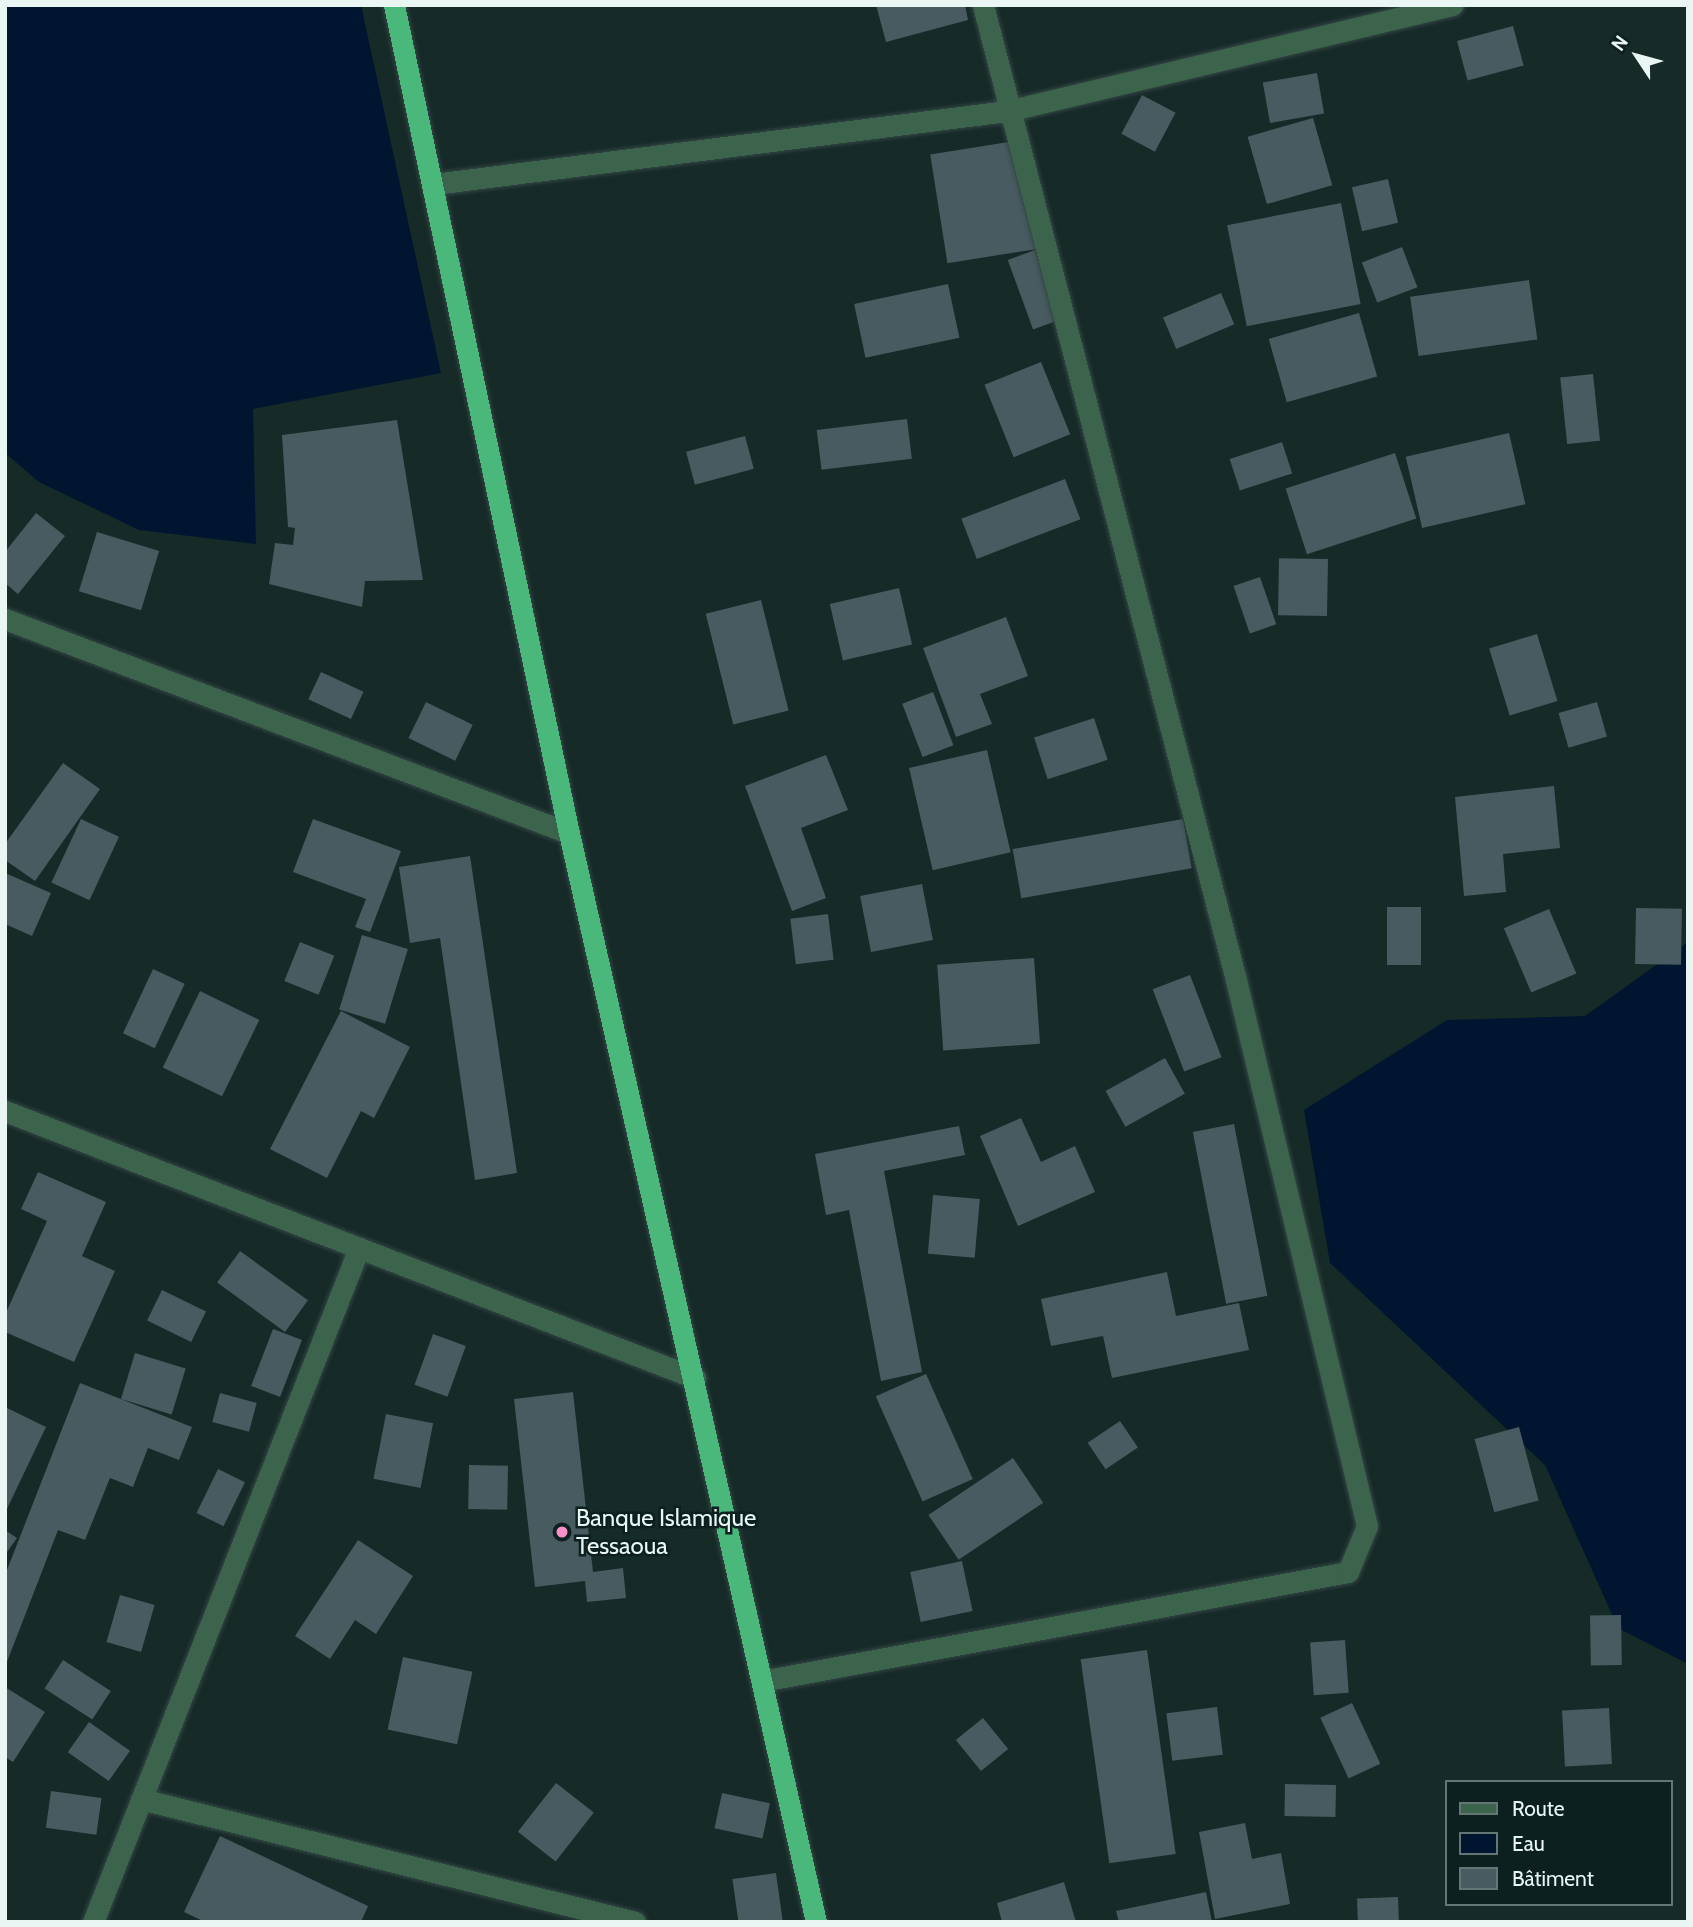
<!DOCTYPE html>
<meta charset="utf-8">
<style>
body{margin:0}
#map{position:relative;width:1693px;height:1927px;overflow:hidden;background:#162a28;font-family:Cabin,sans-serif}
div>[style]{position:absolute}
.water>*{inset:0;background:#001630}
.building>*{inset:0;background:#475b61;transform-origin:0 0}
.roads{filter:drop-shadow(0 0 2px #344745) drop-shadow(0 0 2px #344745)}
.minor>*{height:21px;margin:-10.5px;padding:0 10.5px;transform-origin:10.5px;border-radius:10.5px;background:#3c634b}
.highway>*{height:21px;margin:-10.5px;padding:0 10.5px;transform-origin:10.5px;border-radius:10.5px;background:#4bb87b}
.dots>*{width:19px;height:19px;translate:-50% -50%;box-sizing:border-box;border:4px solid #0c211f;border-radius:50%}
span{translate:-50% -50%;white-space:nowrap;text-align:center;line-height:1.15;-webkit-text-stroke:5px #0c211f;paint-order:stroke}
.poi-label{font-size:24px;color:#e9f6f4}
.left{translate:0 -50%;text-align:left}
.frame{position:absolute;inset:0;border:7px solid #e9f6f4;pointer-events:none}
.legend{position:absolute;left:1445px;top:1780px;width:228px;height:126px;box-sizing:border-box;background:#0c211f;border:2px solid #647674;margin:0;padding:9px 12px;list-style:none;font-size:21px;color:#e9f6f4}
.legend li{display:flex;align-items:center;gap:14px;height:35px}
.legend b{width:35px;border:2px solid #647674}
.north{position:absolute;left:1602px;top:21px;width:70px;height:70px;-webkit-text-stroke:5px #0c211f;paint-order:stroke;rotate:306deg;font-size:19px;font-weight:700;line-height:28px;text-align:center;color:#e9f6f4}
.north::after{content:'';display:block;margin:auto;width:24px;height:32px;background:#e9f6f4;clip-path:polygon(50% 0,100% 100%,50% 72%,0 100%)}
</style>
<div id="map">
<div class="water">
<i style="clip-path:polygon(5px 5px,361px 5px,441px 373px,253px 409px,256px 544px,139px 530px,39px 482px,5px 453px)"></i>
<i style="clip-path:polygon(1688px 942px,1688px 1664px,1618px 1628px,1545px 1465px,1330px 1263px,1304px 1110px,1447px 1020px,1585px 1016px)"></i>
</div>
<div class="building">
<i style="clip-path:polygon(876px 5px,965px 5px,968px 20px,886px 42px)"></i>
<i style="left:1513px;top:26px;width:41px;height:58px;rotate:75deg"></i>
<i style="left:1317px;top:73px;width:41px;height:55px;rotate:80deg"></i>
<i style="left:1142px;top:95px;width:38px;height:44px;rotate:28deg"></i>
<i style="left:1313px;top:118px;width:70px;height:68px;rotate:74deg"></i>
<i style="left:1028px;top:139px;width:110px;height:99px;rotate:81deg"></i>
<i style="left:1388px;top:179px;width:45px;height:37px;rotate:77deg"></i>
<i style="left:1341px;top:203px;width:103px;height:116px;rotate:79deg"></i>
<i style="left:1402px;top:247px;width:43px;height:43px;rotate:69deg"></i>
<i style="left:1035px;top:250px;width:74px;height:29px;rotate:70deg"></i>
<i style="left:1529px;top:280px;width:60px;height:120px;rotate:82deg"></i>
<i style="left:948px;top:284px;width:55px;height:96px;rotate:78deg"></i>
<i style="left:1221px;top:293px;width:34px;height:63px;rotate:67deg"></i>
<i style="left:1359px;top:313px;width:66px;height:94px;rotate:74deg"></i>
<i style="left:1041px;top:362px;width:78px;height:61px;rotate:68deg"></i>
<i style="left:1593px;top:374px;width:67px;height:33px;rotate:84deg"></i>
<i style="left:907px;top:419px;width:40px;height:91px;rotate:83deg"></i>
<i style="clip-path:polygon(397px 420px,423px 580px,365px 581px,362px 607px,269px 584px,275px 543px,293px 545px,295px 528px,288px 527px,282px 435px)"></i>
<i style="left:1509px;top:433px;width:73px;height:106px;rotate:77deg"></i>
<i style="left:745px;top:436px;width:34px;height:61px;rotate:75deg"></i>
<i style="left:1282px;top:442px;width:33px;height:55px;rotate:72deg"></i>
<i style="left:1395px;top:453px;width:69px;height:115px;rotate:72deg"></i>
<i style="left:1065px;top:479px;width:43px;height:111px;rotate:69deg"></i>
<i style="clip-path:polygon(36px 513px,65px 536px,18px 594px,5px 583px,5px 552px)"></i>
<i style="left:97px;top:532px;width:65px;height:62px;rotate:17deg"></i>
<i style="left:1328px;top:559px;width:57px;height:49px;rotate:91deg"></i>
<i style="left:1260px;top:577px;width:50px;height:28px;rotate:71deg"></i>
<i style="left:899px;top:588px;width:58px;height:71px;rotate:77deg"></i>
<i style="left:761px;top:600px;width:114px;height:57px;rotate:76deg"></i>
<i style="clip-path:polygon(1006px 617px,1028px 676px,980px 694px,992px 724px,956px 737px,923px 648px)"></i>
<i style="left:1537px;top:634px;width:70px;height:50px;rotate:73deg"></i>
<i style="left:321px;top:672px;width:47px;height:30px;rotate:25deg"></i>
<i style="left:933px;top:692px;width:57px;height:33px;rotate:69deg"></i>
<i style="left:426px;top:702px;width:52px;height:40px;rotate:26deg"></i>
<i style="left:1597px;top:702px;width:36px;height:40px;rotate:74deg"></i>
<i style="left:1094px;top:718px;width:44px;height:63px;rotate:72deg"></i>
<i style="left:987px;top:750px;width:105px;height:80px;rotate:77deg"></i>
<i style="clip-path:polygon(826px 755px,848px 810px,801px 828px,826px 898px,792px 911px,745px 786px)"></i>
<i style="clip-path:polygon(63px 763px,100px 789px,35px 881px,5px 860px,5px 844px)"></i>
<i style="clip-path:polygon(1554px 786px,1560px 848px,1503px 854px,1506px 892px,1464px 896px,1455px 797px)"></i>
<i style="left:81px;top:819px;width:42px;height:70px;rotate:25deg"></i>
<i style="clip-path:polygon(313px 819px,401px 851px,370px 932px,355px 927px,366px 899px,293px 872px)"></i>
<i style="left:1183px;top:819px;width:50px;height:173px;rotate:80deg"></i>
<i style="clip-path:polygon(470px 856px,517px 1173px,475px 1180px,440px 938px,410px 943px,399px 867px)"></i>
<i style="clip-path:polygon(5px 873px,51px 893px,32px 936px,5px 924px)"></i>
<i style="left:922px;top:884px;width:57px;height:63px;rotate:79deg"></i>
<i style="left:1387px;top:907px;width:34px;height:58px"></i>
<i style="left:1636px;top:908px;width:46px;height:56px;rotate:1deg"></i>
<i style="left:1549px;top:909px;width:70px;height:49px;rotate:67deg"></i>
<i style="left:828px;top:914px;width:46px;height:38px;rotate:83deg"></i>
<i style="left:362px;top:935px;width:48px;height:78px;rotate:17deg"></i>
<i style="left:300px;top:942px;width:37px;height:42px;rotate:22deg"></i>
<i style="left:1034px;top:958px;width:86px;height:97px;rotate:86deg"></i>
<i style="left:153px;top:969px;width:35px;height:71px;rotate:25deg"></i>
<i style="left:1190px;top:975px;width:88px;height:40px;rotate:69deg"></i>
<i style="left:200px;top:991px;width:66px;height:85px;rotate:26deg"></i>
<i style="clip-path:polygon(341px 1011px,410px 1047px,374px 1118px,361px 1111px,327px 1178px,270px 1149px)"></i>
<i style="left:1165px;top:1058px;width:41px;height:68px;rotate:61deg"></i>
<i style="clip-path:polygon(1021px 1118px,1041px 1162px,1075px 1146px,1095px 1192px,1018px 1226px,980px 1136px)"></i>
<i style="left:1234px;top:1124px;width:175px;height:42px;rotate:79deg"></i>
<i style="clip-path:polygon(959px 1126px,965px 1155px,884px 1171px,922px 1372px,881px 1381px,849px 1210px,826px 1215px,815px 1154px)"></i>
<i style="clip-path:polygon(38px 1172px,106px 1202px,82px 1256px,115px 1271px,74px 1362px,5px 1332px,5px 1315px,47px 1221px,21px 1209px)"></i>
<i style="left:933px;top:1195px;width:47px;height:59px;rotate:5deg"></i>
<i style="left:240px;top:1251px;width:84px;height:39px;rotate:36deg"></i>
<i style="clip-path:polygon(1167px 1272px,1176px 1316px,1239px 1303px,1249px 1350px,1112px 1378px,1103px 1336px,1051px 1346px,1041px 1299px)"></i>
<i style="left:162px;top:1290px;width:49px;height:34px;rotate:26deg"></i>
<i style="left:273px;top:1329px;width:31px;height:61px;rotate:21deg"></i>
<i style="left:433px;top:1334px;width:35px;height:54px;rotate:20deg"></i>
<i style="left:135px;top:1353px;width:53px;height:48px;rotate:17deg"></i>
<i style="left:926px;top:1374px;width:115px;height:55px;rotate:66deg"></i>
<i style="clip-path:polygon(80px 1383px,192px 1427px,179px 1460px,148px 1448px,133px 1487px,110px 1478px,85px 1540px,58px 1530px,5px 1667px,5px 1575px)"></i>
<i style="clip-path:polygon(573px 1392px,593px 1572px,623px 1568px,626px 1598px,587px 1602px,585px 1581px,535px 1587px,514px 1399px)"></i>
<i style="left:220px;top:1393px;width:38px;height:30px;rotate:15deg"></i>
<i style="clip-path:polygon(5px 1407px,46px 1427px,5px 1513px)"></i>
<i style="left:386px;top:1414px;width:48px;height:66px;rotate:11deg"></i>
<i style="left:1120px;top:1421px;width:32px;height:39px;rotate:56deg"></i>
<i style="left:1519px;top:1427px;width:76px;height:46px;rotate:75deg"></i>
<i style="left:1013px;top:1458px;width:54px;height:102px;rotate:56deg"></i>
<i style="left:469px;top:1465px;width:39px;height:44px;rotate:1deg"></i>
<i style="left:218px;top:1469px;width:30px;height:49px;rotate:26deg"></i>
<i style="clip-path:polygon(5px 1530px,17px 1538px,5px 1555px)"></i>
<i style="clip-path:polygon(358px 1540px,413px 1576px,376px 1634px,355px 1620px,330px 1659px,295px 1636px)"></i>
<i style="left:962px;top:1561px;width:51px;height:53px;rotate:78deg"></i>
<i style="left:120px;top:1595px;width:36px;height:49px;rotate:16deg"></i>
<i style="left:1621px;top:1615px;width:50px;height:31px;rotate:89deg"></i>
<i style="left:1345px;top:1640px;width:53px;height:35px;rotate:86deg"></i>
<i style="left:1147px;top:1650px;width:206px;height:67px;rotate:82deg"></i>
<i style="left:403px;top:1657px;width:71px;height:74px;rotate:12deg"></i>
<i style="left:63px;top:1660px;width:57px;height:34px;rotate:33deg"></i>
<i style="clip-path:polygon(5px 1687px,45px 1712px,13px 1762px,5px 1757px)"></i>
<i style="left:1352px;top:1703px;width:67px;height:35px;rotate:65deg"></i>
<i style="left:1217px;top:1707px;width:48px;height:51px;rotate:83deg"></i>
<i style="left:1609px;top:1708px;width:56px;height:47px;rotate:87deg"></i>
<i style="left:983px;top:1718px;width:40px;height:35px;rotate:51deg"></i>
<i style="left:89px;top:1722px;width:50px;height:37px;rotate:35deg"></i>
<i style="left:556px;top:1783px;width:48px;height:62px;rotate:38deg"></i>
<i style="left:1285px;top:1784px;width:51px;height:32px;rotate:1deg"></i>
<i style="left:51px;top:1791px;width:51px;height:37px;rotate:8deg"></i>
<i style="left:722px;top:1793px;width:49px;height:36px;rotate:12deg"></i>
<i style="clip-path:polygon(1245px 1823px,1252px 1859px,1281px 1853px,1290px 1904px,1215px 1919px,1199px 1832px)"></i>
<i style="clip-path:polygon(220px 1836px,368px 1906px,361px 1922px,205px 1922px,184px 1912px)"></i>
<i style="left:776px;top:1873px;width:48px;height:44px;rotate:82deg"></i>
<i style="clip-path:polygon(1064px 1882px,1076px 1922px,1002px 1922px,997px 1903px)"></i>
<i style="clip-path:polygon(1206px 1892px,1212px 1922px,1119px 1922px,1116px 1911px)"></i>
<i style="left:1398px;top:1897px;width:25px;height:41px;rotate:88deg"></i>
</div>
<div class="roads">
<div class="minor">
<i style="left:434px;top:184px;width:578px;rotate:-7.26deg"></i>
<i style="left:1007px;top:111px;width:458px;rotate:-13.4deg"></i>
<i style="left:5px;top:619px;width:603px;rotate:20.78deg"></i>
<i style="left:5px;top:1111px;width:740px;rotate:21.15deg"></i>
<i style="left:762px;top:1681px;width:596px;rotate:-10.54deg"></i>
<i style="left:1348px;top:1572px;width:50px;rotate:-67.6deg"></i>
<i style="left:1367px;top:1526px;width:561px;rotate:-103.49deg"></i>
<i style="left:1236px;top:980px;width:1007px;rotate:-104.55deg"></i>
<i style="left:141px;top:1799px;width:509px;rotate:13.98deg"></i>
<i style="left:93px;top:1922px;width:725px;rotate:-68.46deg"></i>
</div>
<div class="highway">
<i style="left:394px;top:5px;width:846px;rotate:78.07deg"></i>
<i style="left:569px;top:833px;width:1117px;rotate:77.22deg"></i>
</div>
</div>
<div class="dots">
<i style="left:562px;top:1532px;background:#fa8fc8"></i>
</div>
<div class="poi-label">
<span class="left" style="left:576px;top:1532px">Banque Islamique<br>Tessaoua</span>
</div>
<div class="frame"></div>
<ul class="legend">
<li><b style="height:9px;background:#3c634b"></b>Route</li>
<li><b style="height:19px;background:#001630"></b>Eau</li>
<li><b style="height:19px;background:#475b61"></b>Bâtiment</li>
</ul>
<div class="north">N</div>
</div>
